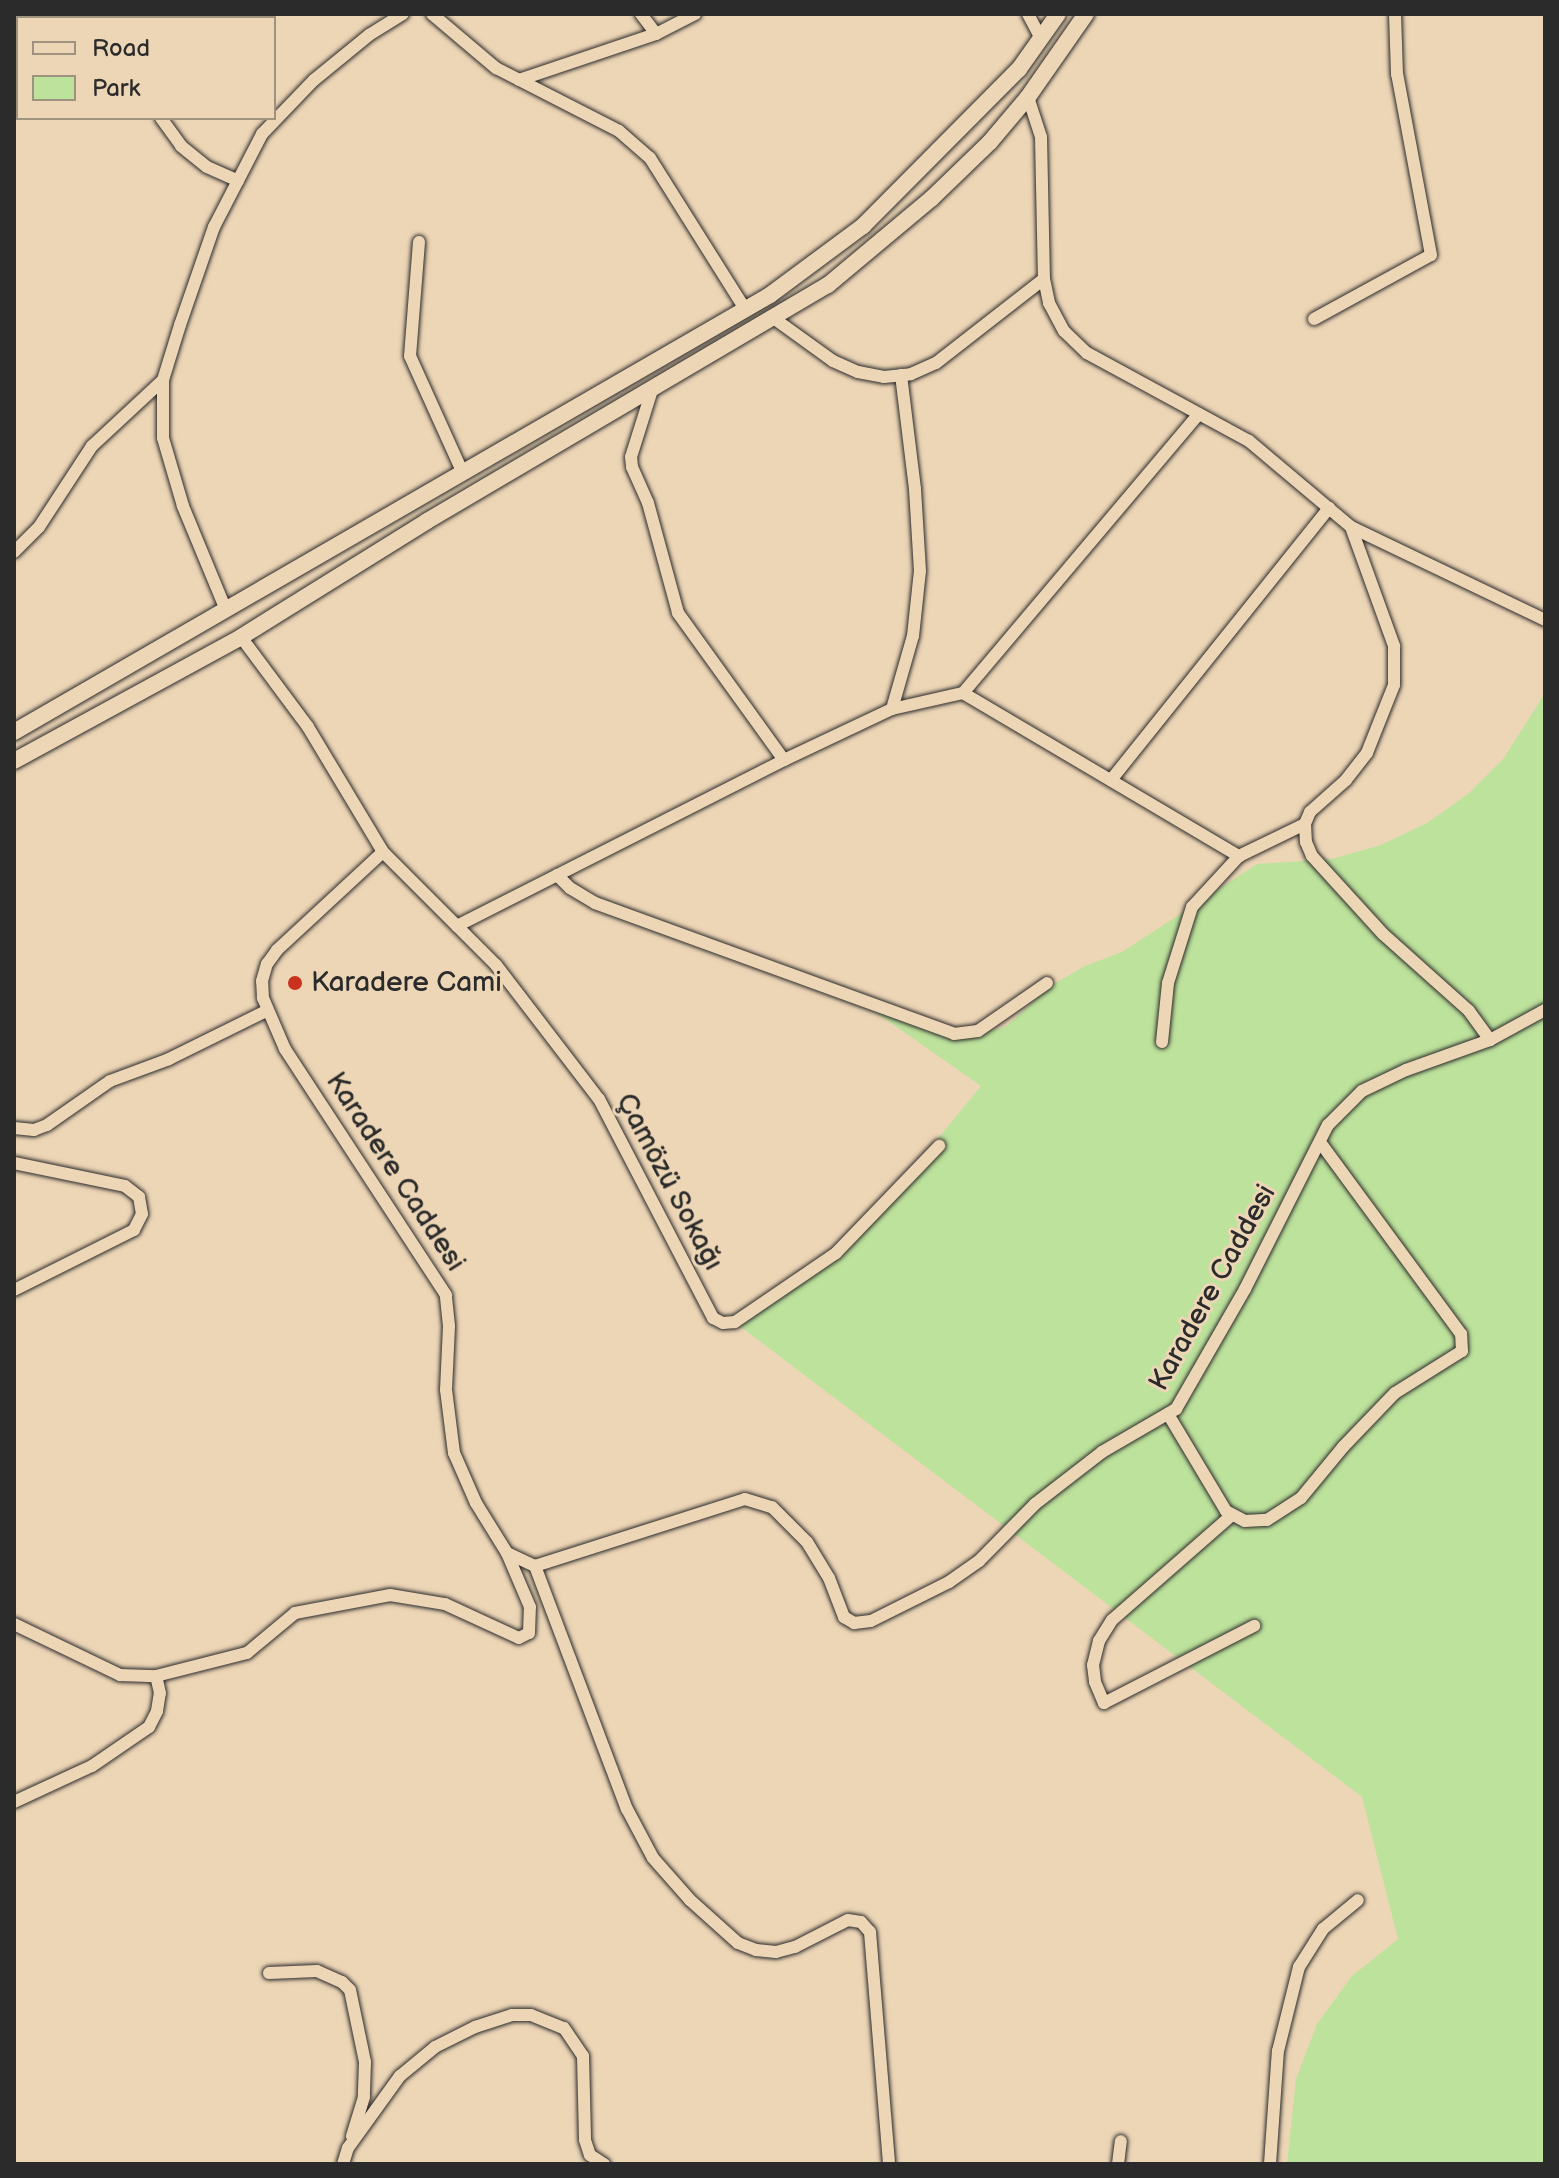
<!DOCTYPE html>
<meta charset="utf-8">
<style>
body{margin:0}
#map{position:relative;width:1559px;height:2178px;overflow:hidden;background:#edd6b6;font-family:"Balsamiq Sans",sans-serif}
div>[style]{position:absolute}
.green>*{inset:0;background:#bde29c}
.roads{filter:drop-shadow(0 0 2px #2b2b2b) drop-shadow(0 0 2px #2b2b2b)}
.minor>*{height:12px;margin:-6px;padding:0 6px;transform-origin:6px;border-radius:6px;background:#edd6b6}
.tertiary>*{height:16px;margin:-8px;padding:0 8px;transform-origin:8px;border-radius:8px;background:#edd6b6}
.dots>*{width:22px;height:22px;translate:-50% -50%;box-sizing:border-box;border:4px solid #edd6b6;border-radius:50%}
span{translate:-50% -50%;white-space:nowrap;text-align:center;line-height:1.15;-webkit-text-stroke:6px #edd6b6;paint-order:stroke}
.poi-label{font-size:28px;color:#2b2b2b}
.left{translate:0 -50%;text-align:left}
.street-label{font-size:28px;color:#2b2b2b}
.frame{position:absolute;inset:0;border:16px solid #2b2b2b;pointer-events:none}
.legend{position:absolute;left:16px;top:16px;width:260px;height:104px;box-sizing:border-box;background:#edd6b6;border:2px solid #9f927e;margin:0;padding:10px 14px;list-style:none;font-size:24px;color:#2b2b2b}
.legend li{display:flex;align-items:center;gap:16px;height:40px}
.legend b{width:40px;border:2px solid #9f927e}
</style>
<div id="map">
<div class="green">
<i style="clip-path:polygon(1545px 693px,1545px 2164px,1287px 2164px,1296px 2079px,1317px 2024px,1352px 1976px,1398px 1939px,1362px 1797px,737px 1324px,841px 1257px,981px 1086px,871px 1009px,979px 1033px,1005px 1027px,1052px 985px,1085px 966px,1122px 952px,1257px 864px,1332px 859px,1381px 845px,1427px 823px,1468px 794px,1504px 758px)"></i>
</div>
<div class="roads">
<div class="minor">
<i style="left:131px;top:14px;width:4px;rotate:76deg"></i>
<i style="left:432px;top:14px;width:84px;rotate:40.2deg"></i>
<i style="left:496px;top:68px;width:138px;rotate:27.1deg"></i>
<i style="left:619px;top:131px;width:41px;rotate:41.1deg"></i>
<i style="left:650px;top:158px;width:178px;rotate:57.8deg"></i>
<i style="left:641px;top:14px;width:25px;rotate:53deg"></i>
<i style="left:1028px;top:14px;width:27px;rotate:62deg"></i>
<i style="left:79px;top:18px;width:5px;rotate:-53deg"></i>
<i style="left:519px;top:80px;width:145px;rotate:-18.6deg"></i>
<i style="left:656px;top:34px;width:44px;rotate:-27.1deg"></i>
<i style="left:1028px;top:97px;width:42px;rotate:72deg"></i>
<i style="left:1041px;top:137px;width:142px;rotate:88.8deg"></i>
<i style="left:1044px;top:279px;width:25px;rotate:78deg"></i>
<i style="left:1049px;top:303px;width:32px;rotate:62deg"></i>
<i style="left:1064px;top:331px;width:32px;rotate:44deg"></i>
<i style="left:1087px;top:353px;width:184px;rotate:28.5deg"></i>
<i style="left:1249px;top:441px;width:133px;rotate:40.1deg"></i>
<i style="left:1351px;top:527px;width:215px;rotate:25.6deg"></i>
<i style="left:14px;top:99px;width:7px;rotate:-56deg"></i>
<i style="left:161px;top:118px;width:34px;rotate:54deg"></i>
<i style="left:181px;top:146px;width:33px;rotate:39deg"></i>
<i style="left:207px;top:167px;width:34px;rotate:24deg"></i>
<i style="left:419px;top:242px;width:114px;rotate:94.5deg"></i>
<i style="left:410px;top:356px;width:126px;rotate:65.7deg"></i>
<i style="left:772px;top:317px;width:75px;rotate:35.8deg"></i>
<i style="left:833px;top:361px;width:27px;rotate:24deg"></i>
<i style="left:858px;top:372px;width:26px;rotate:11deg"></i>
<i style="left:884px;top:377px;width:27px;rotate:-6deg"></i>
<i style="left:911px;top:374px;width:27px;rotate:-24deg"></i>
<i style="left:936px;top:363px;width:137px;rotate:-37.9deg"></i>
<i style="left:1314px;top:319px;width:133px;rotate:-28.7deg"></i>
<i style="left:1431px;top:255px;width:184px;rotate:-100.6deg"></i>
<i style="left:1397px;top:74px;width:60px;rotate:-91.9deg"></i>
<i style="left:652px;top:390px;width:70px;rotate:107.4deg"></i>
<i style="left:631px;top:457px;width:10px;rotate:84deg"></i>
<i style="left:632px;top:467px;width:39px;rotate:66deg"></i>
<i style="left:648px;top:503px;width:114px;rotate:74.7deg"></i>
<i style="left:678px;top:613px;width:181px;rotate:54.2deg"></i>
<i style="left:1351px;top:527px;width:127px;rotate:70.1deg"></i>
<i style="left:1394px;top:646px;width:39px;rotate:90deg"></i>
<i style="left:1394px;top:685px;width:73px;rotate:111.7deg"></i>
<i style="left:1367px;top:753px;width:34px;rotate:128deg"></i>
<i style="left:1346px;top:780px;width:48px;rotate:138.4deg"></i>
<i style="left:1310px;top:812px;width:13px;rotate:113deg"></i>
<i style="left:1305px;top:824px;width:18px;rotate:87deg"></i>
<i style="left:1306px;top:842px;width:15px;rotate:67deg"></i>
<i style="left:1312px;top:856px;width:105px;rotate:47.7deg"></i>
<i style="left:1383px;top:934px;width:115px;rotate:41.8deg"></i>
<i style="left:1469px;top:1011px;width:36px;rotate:54deg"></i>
<i style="left:14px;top:552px;width:35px;rotate:-45deg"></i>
<i style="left:39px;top:527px;width:97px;rotate:-56.8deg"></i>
<i style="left:92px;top:446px;width:97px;rotate:-42.9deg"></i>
<i style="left:226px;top:610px;width:113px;rotate:-112.5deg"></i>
<i style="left:183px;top:506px;width:71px;rotate:-106.4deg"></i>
<i style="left:163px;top:438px;width:58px;rotate:-90deg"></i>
<i style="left:163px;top:380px;width:58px;rotate:-72.8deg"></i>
<i style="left:180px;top:325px;width:104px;rotate:-70.9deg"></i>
<i style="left:214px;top:227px;width:105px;rotate:-62.7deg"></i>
<i style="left:262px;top:134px;width:75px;rotate:-46.1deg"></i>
<i style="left:314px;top:80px;width:71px;rotate:-39.3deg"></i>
<i style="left:369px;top:35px;width:40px;rotate:-32deg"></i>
<i style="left:241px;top:637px;width:112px;rotate:53.3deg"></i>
<i style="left:308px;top:727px;width:146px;rotate:59deg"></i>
<i style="left:383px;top:852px;width:160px;rotate:45deg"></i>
<i style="left:496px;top:965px;width:169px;rotate:52.5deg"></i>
<i style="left:599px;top:1099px;width:247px;rotate:62.5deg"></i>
<i style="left:713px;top:1318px;width:11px;rotate:27deg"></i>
<i style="left:723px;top:1323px;width:12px;rotate:-5deg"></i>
<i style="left:735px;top:1322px;width:122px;rotate:-34.3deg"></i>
<i style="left:836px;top:1253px;width:149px;rotate:-46.1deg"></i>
<i style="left:963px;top:693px;width:321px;rotate:30.6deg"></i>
<i style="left:1239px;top:856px;width:73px;rotate:-25.9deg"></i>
<i style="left:892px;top:709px;width:76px;rotate:-74deg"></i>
<i style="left:913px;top:636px;width:65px;rotate:-83.9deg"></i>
<i style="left:920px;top:571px;width:82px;rotate:-93.5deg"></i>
<i style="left:915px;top:489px;width:115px;rotate:-97deg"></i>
<i style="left:1111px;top:780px;width:349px;rotate:-51.3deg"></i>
<i style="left:557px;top:875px;width:18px;rotate:45deg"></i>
<i style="left:570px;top:888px;width:29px;rotate:31deg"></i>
<i style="left:595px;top:903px;width:382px;rotate:20deg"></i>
<i style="left:954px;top:1034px;width:24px;rotate:-7deg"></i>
<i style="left:978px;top:1031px;width:84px;rotate:-34.8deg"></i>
<i style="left:457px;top:926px;width:367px;rotate:-26.9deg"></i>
<i style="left:784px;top:760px;width:119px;rotate:-25.3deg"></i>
<i style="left:892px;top:709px;width:73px;rotate:-12.7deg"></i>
<i style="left:963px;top:693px;width:365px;rotate:-49.8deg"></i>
<i style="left:1162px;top:1042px;width:59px;rotate:-84.2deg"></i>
<i style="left:1168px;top:983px;width:80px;rotate:-72.5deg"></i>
<i style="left:1192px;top:907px;width:69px;rotate:-47.3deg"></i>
<i style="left:14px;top:1128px;width:20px;rotate:6deg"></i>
<i style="left:34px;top:1130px;width:14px;rotate:-21deg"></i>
<i style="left:47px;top:1125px;width:77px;rotate:-34.9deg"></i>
<i style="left:110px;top:1081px;width:63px;rotate:-20.4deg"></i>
<i style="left:169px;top:1059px;width:110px;rotate:-26.3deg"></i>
<i style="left:14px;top:1163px;width:113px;rotate:11.7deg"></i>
<i style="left:125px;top:1186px;width:18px;rotate:38deg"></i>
<i style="left:139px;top:1197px;width:17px;rotate:80deg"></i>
<i style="left:142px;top:1214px;width:18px;rotate:117deg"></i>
<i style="left:134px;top:1230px;width:134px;rotate:153.4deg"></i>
<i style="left:1168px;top:1414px;width:113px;rotate:59.1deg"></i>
<i style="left:1226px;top:1511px;width:21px;rotate:28deg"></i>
<i style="left:1245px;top:1521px;width:22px;rotate:-3deg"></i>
<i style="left:1267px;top:1520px;width:40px;rotate:-32.9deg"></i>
<i style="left:1301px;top:1498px;width:66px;rotate:-50.5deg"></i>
<i style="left:1343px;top:1447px;width:75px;rotate:-46.1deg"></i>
<i style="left:1395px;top:1393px;width:79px;rotate:-32.1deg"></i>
<i style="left:1462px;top:1351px;width:17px;rotate:-93deg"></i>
<i style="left:1461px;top:1334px;width:238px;rotate:-126.3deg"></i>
<i style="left:1232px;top:1515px;width:159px;rotate:138.8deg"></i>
<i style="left:1112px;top:1620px;width:25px;rotate:122deg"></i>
<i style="left:1099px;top:1641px;width:25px;rotate:104deg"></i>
<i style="left:1093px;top:1665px;width:17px;rotate:83deg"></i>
<i style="left:1095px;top:1682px;width:23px;rotate:67deg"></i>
<i style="left:1104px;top:1703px;width:169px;rotate:-27.2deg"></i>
<i style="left:507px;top:1553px;width:31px;rotate:25deg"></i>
<i style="left:535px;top:1566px;width:220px;rotate:-17.7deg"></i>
<i style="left:745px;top:1499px;width:28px;rotate:17deg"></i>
<i style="left:772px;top:1507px;width:49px;rotate:45deg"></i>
<i style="left:807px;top:1542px;width:42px;rotate:58.6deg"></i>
<i style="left:829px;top:1578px;width:42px;rotate:69deg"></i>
<i style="left:844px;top:1617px;width:12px;rotate:31deg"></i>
<i style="left:854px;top:1623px;width:17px;rotate:-7deg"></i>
<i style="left:871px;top:1621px;width:87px;rotate:-26.6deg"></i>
<i style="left:949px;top:1582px;width:37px;rotate:-35deg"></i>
<i style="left:979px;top:1561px;width:80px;rotate:-45.5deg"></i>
<i style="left:1035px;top:1504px;width:85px;rotate:-37.8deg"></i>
<i style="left:1102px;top:1452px;width:86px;rotate:-30.2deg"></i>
<i style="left:1176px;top:1409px;width:138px;rotate:-60.1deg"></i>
<i style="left:1245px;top:1289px;width:184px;rotate:-63.2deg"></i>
<i style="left:1328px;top:1125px;width:48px;rotate:-45deg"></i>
<i style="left:1362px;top:1091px;width:49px;rotate:-25.5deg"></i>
<i style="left:1406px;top:1070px;width:89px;rotate:-19.7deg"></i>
<i style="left:1490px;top:1040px;width:63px;rotate:-28.6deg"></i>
<i style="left:535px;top:1566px;width:260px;rotate:69.3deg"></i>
<i style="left:627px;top:1809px;width:55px;rotate:62deg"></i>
<i style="left:653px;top:1858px;width:56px;rotate:48.6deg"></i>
<i style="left:690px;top:1900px;width:64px;rotate:41.9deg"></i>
<i style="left:738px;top:1943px;width:19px;rotate:21deg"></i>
<i style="left:756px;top:1950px;width:20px;rotate:6deg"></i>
<i style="left:776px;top:1952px;width:20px;rotate:-15deg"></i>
<i style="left:795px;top:1947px;width:59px;rotate:-27deg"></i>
<i style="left:848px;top:1920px;width:13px;rotate:9deg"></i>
<i style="left:861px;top:1922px;width:13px;rotate:48deg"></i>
<i style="left:870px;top:1932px;width:233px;rotate:85.3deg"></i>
<i style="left:14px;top:1624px;width:118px;rotate:25.7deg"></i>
<i style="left:120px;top:1675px;width:36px;rotate:2deg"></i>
<i style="left:156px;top:1676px;width:94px;rotate:-14.2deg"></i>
<i style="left:247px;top:1653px;width:62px;rotate:-39.8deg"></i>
<i style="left:295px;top:1613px;width:97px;rotate:-10.7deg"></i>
<i style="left:390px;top:1595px;width:56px;rotate:9.3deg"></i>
<i style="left:445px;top:1604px;width:81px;rotate:24.7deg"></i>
<i style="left:519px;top:1638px;width:11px;rotate:-27deg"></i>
<i style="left:529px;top:1633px;width:26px;rotate:-88deg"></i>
<i style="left:530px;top:1607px;width:59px;rotate:-113.1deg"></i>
<i style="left:507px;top:1553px;width:59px;rotate:-121.8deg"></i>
<i style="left:476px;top:1503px;width:55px;rotate:-113.7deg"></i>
<i style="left:454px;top:1453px;width:64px;rotate:-97.2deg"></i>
<i style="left:446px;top:1390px;width:64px;rotate:-87.3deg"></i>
<i style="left:449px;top:1326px;width:31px;rotate:-96deg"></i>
<i style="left:446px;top:1295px;width:294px;rotate:-123.2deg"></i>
<i style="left:285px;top:1049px;width:56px;rotate:-113.3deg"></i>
<i style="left:263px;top:998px;width:17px;rotate:-93deg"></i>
<i style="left:262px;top:981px;width:18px;rotate:-74deg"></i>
<i style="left:267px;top:964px;width:17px;rotate:-54deg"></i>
<i style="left:277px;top:950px;width:144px;rotate:-42.8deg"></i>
<i style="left:14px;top:1802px;width:86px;rotate:-24.8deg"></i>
<i style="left:92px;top:1766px;width:69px;rotate:-34.4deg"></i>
<i style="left:149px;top:1727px;width:18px;rotate:-63deg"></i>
<i style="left:157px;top:1711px;width:18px;rotate:-81deg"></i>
<i style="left:160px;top:1693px;width:17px;rotate:-103deg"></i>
<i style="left:269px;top:1973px;width:48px;rotate:-2.4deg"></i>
<i style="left:317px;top:1971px;width:27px;rotate:24deg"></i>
<i style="left:342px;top:1982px;width:11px;rotate:45deg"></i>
<i style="left:350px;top:1990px;width:74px;rotate:78.2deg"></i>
<i style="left:365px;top:2062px;width:35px;rotate:92deg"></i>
<i style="left:364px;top:2097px;width:41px;rotate:107.1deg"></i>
<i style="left:343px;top:2164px;width:17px;rotate:-73deg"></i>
<i style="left:348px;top:2148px;width:89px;rotate:-54.2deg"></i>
<i style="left:400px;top:2076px;width:45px;rotate:-39.6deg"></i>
<i style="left:435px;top:2047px;width:45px;rotate:-26.6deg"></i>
<i style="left:475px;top:2027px;width:39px;rotate:-18deg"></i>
<i style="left:512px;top:2015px;width:19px"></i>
<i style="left:531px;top:2015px;width:35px;rotate:22deg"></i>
<i style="left:564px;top:2028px;width:34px;rotate:56deg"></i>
<i style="left:583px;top:2056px;width:84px;rotate:88.6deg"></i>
<i style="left:585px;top:2140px;width:16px;rotate:72deg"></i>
<i style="left:590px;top:2155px;width:17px;rotate:33deg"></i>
<i style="left:1118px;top:2164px;width:23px;rotate:-83deg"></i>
<i style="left:1270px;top:2164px;width:113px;rotate:-86deg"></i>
<i style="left:1278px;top:2051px;width:87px;rotate:-76deg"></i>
<i style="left:1299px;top:1967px;width:45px;rotate:-57.7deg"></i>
<i style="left:1323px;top:1929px;width:45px;rotate:-39.6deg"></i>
</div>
<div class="tertiary">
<i style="left:14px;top:732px;width:873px;rotate:-30.03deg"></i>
<i style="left:770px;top:295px;width:116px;rotate:-36.6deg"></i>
<i style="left:863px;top:226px;width:221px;rotate:-45.2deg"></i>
<i style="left:1019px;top:69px;width:67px;rotate:-54.7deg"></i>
<i style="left:14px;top:761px;width:259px;rotate:-28.6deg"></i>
<i style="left:241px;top:637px;width:219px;rotate:-31.9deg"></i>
<i style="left:427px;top:521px;width:465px;rotate:-30.5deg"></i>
<i style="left:828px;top:285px;width:134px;rotate:-39.9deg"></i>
<i style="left:931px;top:199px;width:82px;rotate:-44deg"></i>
<i style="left:990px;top:142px;width:59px;rotate:-49.8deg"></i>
<i style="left:1028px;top:97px;width:101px;rotate:-55.1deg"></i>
</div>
</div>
<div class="dots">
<i style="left:295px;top:983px;background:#c8321e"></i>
</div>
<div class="poi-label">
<span class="left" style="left:311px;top:983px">Karadere Cami</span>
</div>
<div class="street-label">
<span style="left:395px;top:1172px;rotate:57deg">Karadere Caddesi</span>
<span style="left:669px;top:1182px;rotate:62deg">Çamözü Sokağı</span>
<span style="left:1213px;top:1288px;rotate:-61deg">Karadere Caddesi</span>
</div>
<div class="frame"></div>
<ul class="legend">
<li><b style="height:10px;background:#edd6b6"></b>Road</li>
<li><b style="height:22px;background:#bde29c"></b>Park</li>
</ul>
</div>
